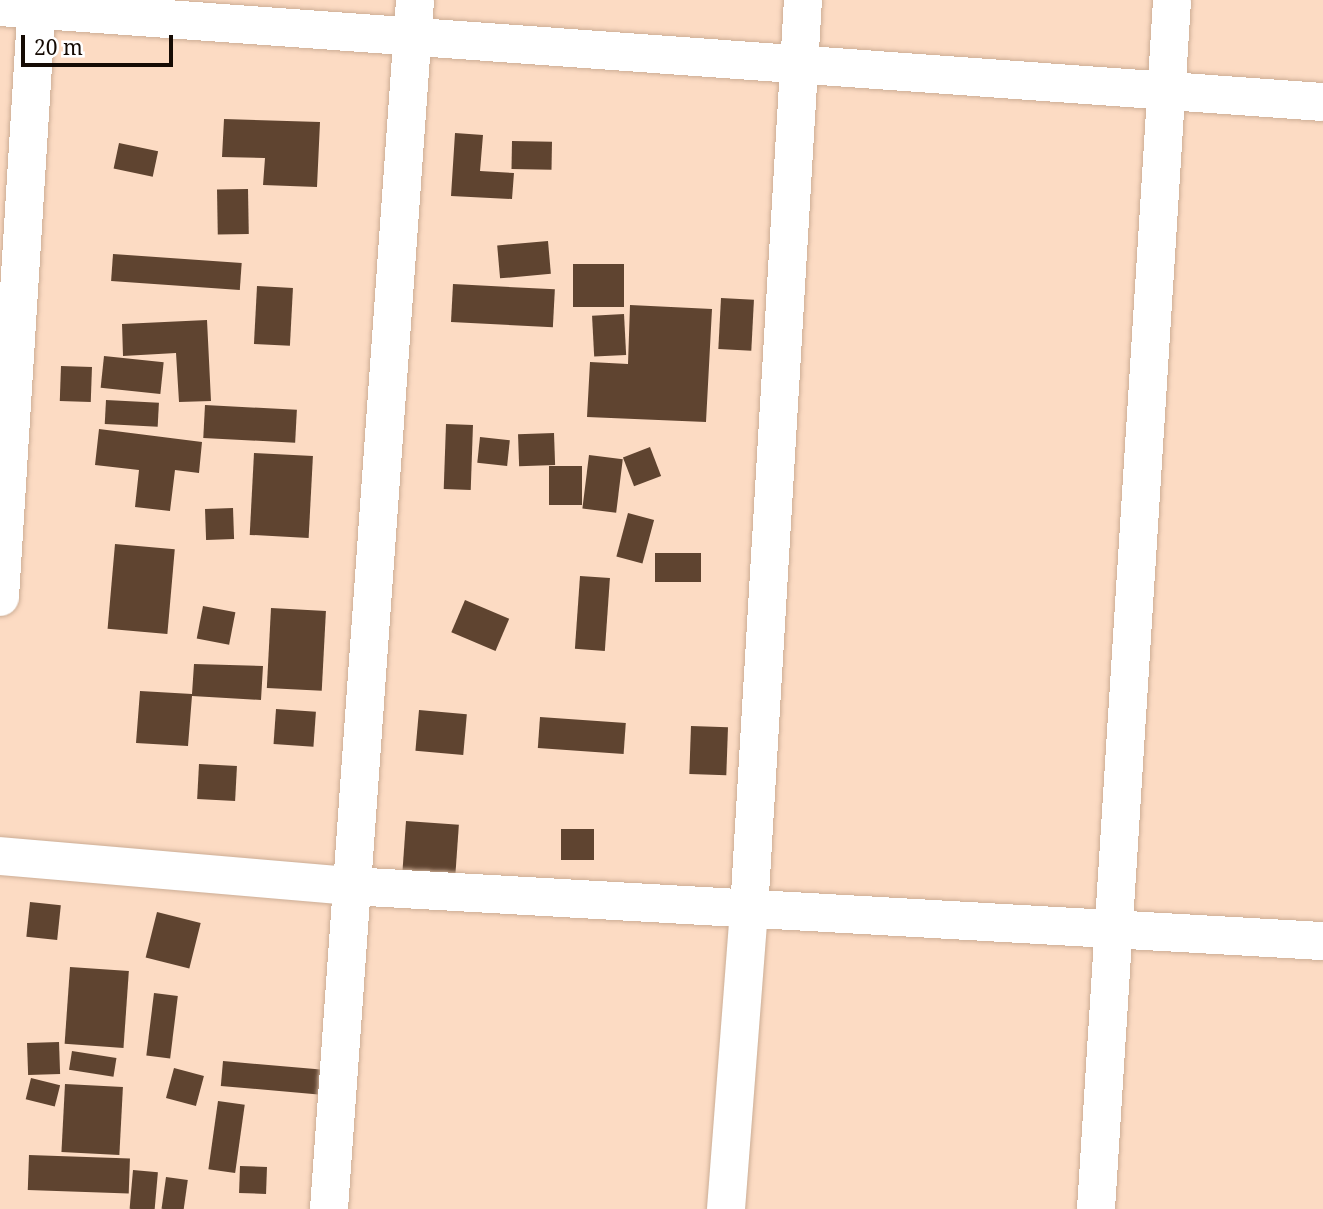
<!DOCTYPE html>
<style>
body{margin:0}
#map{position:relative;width:1323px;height:1209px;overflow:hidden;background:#fcdbc3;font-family:"Noto Serif",serif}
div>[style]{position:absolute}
.building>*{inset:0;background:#5f4430;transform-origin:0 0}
.roads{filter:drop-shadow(0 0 2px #ccad95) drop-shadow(0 0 2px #ccad95)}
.minor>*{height:38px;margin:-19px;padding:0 19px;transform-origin:19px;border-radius:19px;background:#fff}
span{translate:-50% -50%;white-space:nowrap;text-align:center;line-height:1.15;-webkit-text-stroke:7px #fff;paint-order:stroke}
.scale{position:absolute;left:21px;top:35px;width:152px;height:32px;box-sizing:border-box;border:4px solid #150b04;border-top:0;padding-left:9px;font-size:21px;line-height:24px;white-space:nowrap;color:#150b04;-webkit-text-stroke:5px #fff;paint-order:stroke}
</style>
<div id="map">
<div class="building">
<i style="clip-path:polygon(224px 119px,320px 122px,317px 187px,263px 185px,265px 158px,222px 157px)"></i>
<i style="clip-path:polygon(455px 133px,483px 135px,480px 171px,514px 173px,512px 199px,451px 196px)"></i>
<i style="left:512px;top:141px;width:40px;height:28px;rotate:1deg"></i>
<i style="left:119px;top:143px;width:40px;height:26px;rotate:12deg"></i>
<i style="left:248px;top:189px;width:45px;height:31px;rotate:89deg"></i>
<i style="left:548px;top:241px;width:33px;height:51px;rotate:85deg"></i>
<i style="left:113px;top:254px;width:129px;height:27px;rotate:4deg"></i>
<i style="left:624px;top:264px;width:43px;height:51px;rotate:90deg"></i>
<i style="left:453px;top:284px;width:102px;height:38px;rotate:3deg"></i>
<i style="left:257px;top:286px;width:36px;height:58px;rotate:3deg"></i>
<i style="left:721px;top:298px;width:33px;height:51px;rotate:3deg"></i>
<i style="clip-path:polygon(630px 305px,712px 309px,706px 422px,587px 417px,590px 362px,628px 364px)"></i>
<i style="left:624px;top:314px;width:41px;height:32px;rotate:87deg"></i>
<i style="clip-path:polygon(207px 320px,211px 401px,179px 402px,176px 353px,123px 356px,122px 324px)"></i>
<i style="left:104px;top:356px;width:60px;height:32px;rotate:6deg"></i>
<i style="left:61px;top:366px;width:31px;height:35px;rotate:2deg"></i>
<i style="left:106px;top:400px;width:53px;height:24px;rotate:3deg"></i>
<i style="left:205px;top:405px;width:92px;height:33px;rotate:3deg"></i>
<i style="left:446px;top:424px;width:27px;height:65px;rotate:2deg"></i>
<i style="clip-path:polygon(99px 429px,202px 442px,199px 473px,175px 470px,170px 511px,135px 507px,139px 470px,95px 465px)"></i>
<i style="left:554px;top:433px;width:32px;height:36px;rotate:88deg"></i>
<i style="left:480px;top:437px;width:30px;height:26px;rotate:6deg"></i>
<i style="left:650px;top:447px;width:31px;height:29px;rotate:69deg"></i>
<i style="left:254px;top:453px;width:59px;height:82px;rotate:3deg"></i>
<i style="left:589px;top:455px;width:34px;height:54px;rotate:7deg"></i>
<i style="left:549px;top:466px;width:33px;height:39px"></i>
<i style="left:233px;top:508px;width:31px;height:28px;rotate:88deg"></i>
<i style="left:628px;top:513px;width:27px;height:45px;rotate:15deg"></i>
<i style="left:115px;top:544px;width:60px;height:85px;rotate:5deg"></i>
<i style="left:655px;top:553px;width:46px;height:29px"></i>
<i style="left:580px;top:576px;width:30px;height:73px;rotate:4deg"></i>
<i style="left:465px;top:600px;width:48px;height:35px;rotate:23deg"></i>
<i style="left:203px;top:606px;width:33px;height:33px;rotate:11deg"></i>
<i style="left:271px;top:608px;width:55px;height:80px;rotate:3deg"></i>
<i style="clip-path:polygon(194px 664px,263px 666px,261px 700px,192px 696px,188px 746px,136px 743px,140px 691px,192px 694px)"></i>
<i style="left:276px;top:709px;width:40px;height:35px;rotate:4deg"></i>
<i style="left:419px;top:710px;width:48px;height:41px;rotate:5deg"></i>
<i style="left:540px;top:717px;width:86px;height:31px;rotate:4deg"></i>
<i style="left:691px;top:726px;width:37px;height:48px;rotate:2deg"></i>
<i style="left:199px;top:764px;width:38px;height:35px;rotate:3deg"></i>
<i style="left:406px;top:821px;width:53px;height:56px;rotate:4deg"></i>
<i style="left:594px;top:829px;width:31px;height:33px;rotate:90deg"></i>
<i style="left:30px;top:902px;width:31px;height:35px;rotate:6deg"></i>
<i style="left:157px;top:912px;width:45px;height:47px;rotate:14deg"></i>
<i style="left:70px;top:967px;width:59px;height:77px;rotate:4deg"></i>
<i style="left:154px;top:993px;width:24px;height:63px;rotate:7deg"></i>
<i style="left:59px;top:1042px;width:32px;height:32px;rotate:88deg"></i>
<i style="left:72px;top:1051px;width:45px;height:19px;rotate:9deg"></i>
<i style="left:223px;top:1061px;width:98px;height:25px;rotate:5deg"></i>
<i style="left:174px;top:1068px;width:31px;height:31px;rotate:15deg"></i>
<i style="left:31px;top:1078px;width:30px;height:22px;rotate:14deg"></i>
<i style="left:65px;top:1084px;width:58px;height:68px;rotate:3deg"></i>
<i style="left:218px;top:1101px;width:27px;height:69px;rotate:8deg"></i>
<i style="left:29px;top:1155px;width:101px;height:35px;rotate:2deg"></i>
<i style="left:240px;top:1166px;width:27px;height:27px;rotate:2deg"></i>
<i style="left:133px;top:1170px;width:25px;height:39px;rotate:5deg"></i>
<i style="left:166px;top:1177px;width:22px;height:32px;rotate:8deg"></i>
</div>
<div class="roads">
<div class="minor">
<i style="left:0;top:7px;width:1326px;rotate:4.11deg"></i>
<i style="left:0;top:597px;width:598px;rotate:-86.45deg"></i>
<i style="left:0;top:856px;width:351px;rotate:4.9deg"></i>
<i style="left:350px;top:886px;width:975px;rotate:3.24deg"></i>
<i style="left:329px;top:1209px;width:1212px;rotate:-85.93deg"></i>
<i style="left:726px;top:1209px;width:299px;rotate:-85.6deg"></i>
<i style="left:749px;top:911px;width:913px;rotate:-86.61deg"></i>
<i style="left:1096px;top:1209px;width:1211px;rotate:-86.4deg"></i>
</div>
</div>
<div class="scale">20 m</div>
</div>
